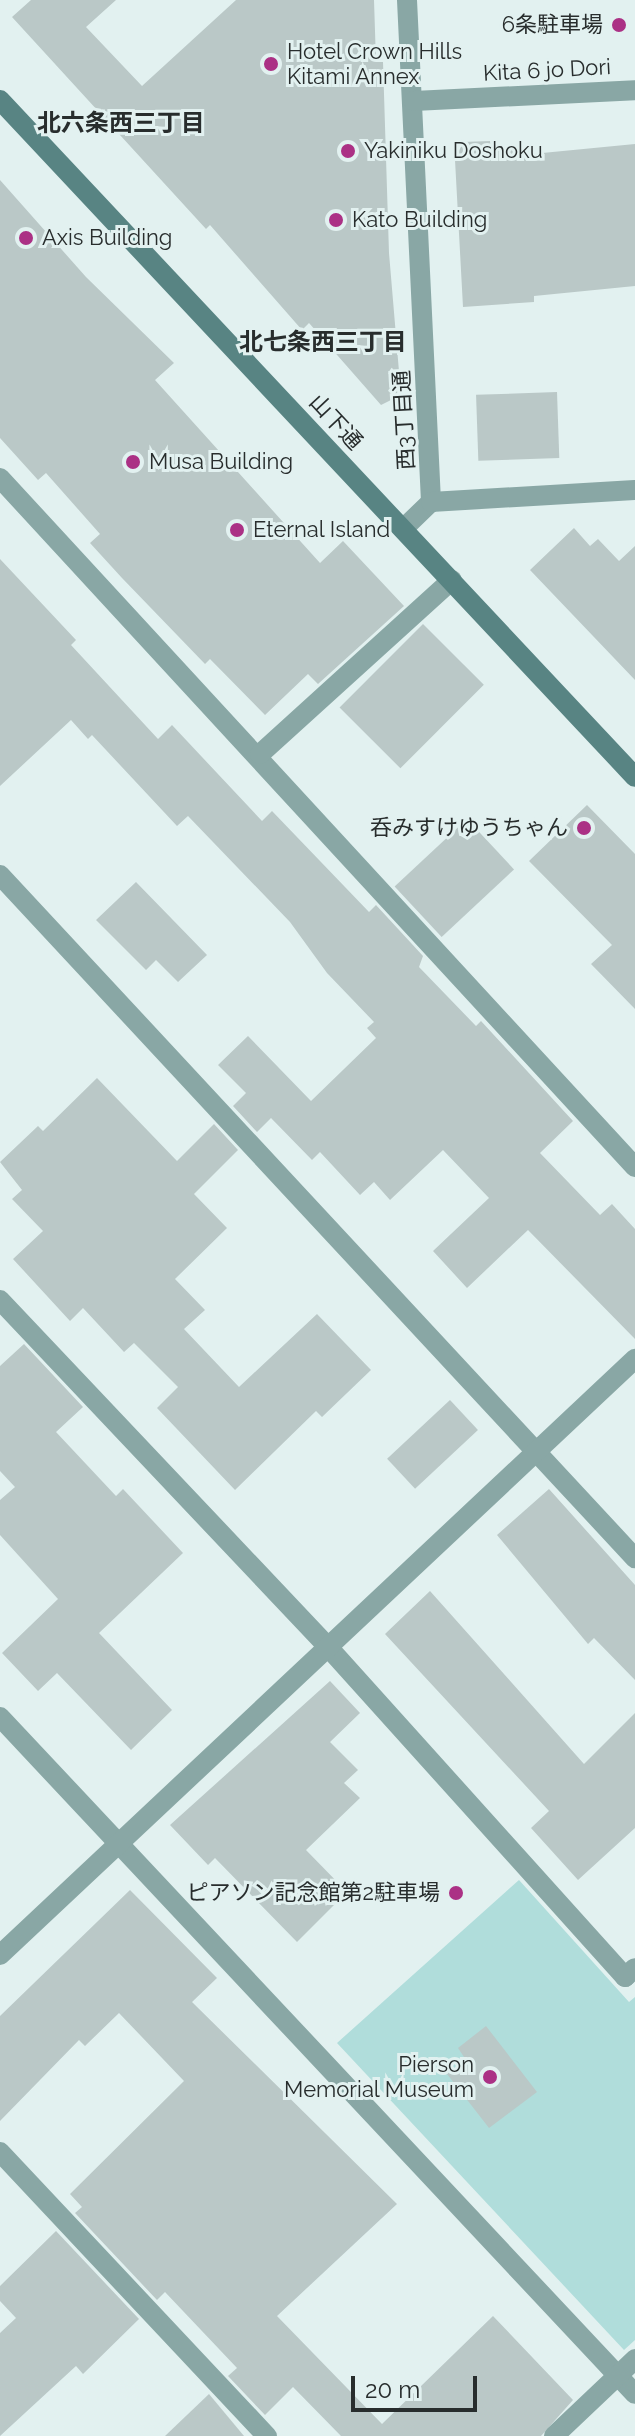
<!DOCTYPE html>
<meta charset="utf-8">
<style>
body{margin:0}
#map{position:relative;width:635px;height:2436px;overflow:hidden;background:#e2f1f0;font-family:Raleway,"Noto Sans JP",sans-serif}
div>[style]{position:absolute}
.green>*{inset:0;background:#b0dddb}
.building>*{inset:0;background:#bac8c7;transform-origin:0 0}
.street>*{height:20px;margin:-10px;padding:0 10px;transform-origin:10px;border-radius:10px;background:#89a7a5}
.secondary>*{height:20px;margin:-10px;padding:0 10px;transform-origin:10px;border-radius:10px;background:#588483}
.dots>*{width:22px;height:22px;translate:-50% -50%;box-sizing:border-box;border:4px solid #e2f1f0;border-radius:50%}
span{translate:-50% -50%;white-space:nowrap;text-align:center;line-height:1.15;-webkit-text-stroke:6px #e2f1f0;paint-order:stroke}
.poi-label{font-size:22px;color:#282d2d}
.right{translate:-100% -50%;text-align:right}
.left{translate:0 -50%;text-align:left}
.street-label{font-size:22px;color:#282d2d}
.neighbourhood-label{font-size:24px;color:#282d2d;font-weight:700}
.scale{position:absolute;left:351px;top:2376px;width:126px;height:36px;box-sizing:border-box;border:4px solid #282d2d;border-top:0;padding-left:10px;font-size:24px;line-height:28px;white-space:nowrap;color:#282d2d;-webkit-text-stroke:6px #e2f1f0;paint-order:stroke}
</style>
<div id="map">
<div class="green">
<i style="clip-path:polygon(519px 1880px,629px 2002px,635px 1997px,635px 2340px,624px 2350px,337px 2043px)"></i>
</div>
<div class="building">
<i style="clip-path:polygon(31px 0,116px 0,86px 27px,142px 86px,236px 0,374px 0,376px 62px,383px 62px,389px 253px,401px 395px,381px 405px,309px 323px,302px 330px,210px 225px,206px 229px,12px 17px)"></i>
<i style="clip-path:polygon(490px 141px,491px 150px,531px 147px,532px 154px,635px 144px,635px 286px,534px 296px,534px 302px,463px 307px,455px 160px,463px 142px)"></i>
<i style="clip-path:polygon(0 180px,86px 277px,174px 363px,155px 380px,320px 563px,343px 541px,404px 606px,318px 684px,308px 674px,265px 715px,210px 659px,205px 664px,122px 578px,90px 543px,100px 534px,46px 473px,38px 480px,0 438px)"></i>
<i style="left:557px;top:392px;width:66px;height:81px;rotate:88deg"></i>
<i style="clip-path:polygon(574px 528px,590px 546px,598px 539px,619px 561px,635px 546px,635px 680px,530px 570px)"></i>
<i style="clip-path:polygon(0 559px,76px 640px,71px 645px,158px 739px,172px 725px,262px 821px,272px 811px,369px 912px,376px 905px,423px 956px,419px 967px,476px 1026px,481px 1021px,573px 1121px,540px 1153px,600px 1215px,612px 1204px,635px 1229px,635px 1339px,528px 1230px,467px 1288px,433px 1251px,489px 1198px,443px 1150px,390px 1200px,374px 1182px,360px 1195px,320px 1152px,312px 1160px,271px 1118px,257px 1132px,233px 1106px,246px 1093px,218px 1065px,248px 1036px,311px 1101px,376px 1038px,367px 1028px,374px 1022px,327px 973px,290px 922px,188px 816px,177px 826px,92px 735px,88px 739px,71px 720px,0 786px)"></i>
<i style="left:423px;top:624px;width:86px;height:118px;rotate:45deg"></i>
<i style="clip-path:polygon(587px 805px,635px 854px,635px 1009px,591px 964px,612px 945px,529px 861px)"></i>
<i style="left:467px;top:819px;width:69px;height:99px;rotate:47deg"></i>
<i style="clip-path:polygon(136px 882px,207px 955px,178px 982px,156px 960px,146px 970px,96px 920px)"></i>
<i style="clip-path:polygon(97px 1078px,177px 1161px,214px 1124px,238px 1150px,194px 1194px,227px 1228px,175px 1279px,205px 1310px,184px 1329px,239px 1387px,317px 1314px,371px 1370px,322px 1417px,316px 1411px,235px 1490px,157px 1408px,178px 1387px,134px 1343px,124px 1352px,83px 1308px,70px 1321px,13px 1259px,43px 1231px,12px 1199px,22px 1190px,0 1162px,38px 1126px,43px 1131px)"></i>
<i style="clip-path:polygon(24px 1344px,83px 1407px,56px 1432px,116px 1496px,123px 1489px,183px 1553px,99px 1633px,172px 1710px,131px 1750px,57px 1673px,38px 1691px,2px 1653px,58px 1599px,0 1535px,0 1500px,15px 1487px,0 1471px,0 1366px)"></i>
<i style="left:450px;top:1400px;width:41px;height:86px;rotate:47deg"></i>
<i style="clip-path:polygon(549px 1489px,635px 1585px,635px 1680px,594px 1638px,588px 1644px,497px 1535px)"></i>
<i style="clip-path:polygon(430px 1591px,584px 1764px,635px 1713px,635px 1828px,578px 1880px,531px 1828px,549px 1811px,385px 1634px)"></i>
<i style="clip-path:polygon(330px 1681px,360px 1713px,330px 1742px,358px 1770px,344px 1783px,360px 1798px,306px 1850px,347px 1892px,297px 1942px,215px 1858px,208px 1865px,170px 1825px)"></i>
<i style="clip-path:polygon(130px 1890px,217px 1978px,192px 2002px,397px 2204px,277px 2316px,382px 2424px,493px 2316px,573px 2400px,541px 2436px,341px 2436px,293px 2387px,265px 2415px,228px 2376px,237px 2368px,165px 2292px,157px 2300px,75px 2213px,82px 2207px,70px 2194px,184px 2081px,119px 2013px,85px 2046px,79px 2040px,0 2121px,0 2016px)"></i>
<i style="clip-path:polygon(486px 2026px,537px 2092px,489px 2128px,447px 2074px,466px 2060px,458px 2048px)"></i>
<i style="clip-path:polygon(56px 2231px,139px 2319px,83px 2374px,76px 2366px,0 2436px,0 2333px,16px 2318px,0 2301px,0 2286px)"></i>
<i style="clip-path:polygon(209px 2394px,244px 2436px,165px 2436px)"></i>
</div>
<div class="street">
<i style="left:407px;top:0;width:503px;rotate:87.26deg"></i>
<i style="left:414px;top:101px;width:221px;rotate:-2.8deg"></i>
<i style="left:0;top:478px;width:937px;rotate:47.34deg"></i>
<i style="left:403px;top:529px;width:39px;rotate:-44deg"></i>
<i style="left:431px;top:502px;width:204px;rotate:-3.4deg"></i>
<i style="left:260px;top:754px;width:259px;rotate:-42.2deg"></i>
<i style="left:0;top:875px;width:933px;rotate:47.09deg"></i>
<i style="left:0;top:1300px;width:477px;rotate:46.6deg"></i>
<i style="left:328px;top:1647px;width:444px;rotate:48deg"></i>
<i style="left:625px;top:1977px;width:13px;rotate:-42deg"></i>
<i style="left:0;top:1717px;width:928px;rotate:46.83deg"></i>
<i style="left:0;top:1955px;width:871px;rotate:-43.19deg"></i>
<i style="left:0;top:2152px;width:390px;rotate:46.8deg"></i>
<i style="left:554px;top:2436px;width:112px;rotate:-43.5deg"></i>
</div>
<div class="secondary">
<i style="left:0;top:100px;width:928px;rotate:46.83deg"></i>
</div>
<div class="dots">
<i style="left:619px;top:25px;background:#ab3185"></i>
<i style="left:271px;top:64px;background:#ab3185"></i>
<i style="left:348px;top:151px;background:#ab3185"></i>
<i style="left:336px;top:220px;background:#ab3185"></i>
<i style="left:26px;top:238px;background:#ab3185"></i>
<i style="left:133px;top:462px;background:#ab3185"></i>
<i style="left:237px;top:530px;background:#ab3185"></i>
<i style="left:584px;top:828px;background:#ab3185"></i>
<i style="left:456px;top:1893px;background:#ab3185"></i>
<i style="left:490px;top:2077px;background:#ab3185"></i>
</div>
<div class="poi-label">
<span class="right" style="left:603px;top:25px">6条駐車場</span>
<span class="left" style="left:287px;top:64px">Hotel Crown Hills<br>Kitami Annex</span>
<span class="left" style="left:364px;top:151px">Yakiniku Doshoku</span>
<span class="left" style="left:352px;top:220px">Kato Building</span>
<span class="left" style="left:42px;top:238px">Axis Building</span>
<span class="left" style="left:149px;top:462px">Musa Building</span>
<span class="left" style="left:253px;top:530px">Eternal Island</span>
<span class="right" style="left:568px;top:828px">呑みすけゆうちゃん</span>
<span class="right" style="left:440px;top:1893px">ピアソン記念館第2駐車場</span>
<span class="right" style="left:474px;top:2077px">Pierson<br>Memorial Museum</span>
</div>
<div class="street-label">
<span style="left:547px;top:70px;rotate:-3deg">Kita 6 jo Dori</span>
<span style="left:404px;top:420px;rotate:-93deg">西3丁目通</span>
<span style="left:336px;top:422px;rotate:47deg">山下通</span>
</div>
<div class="neighbourhood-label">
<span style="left:121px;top:123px">北六条西三丁目</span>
<span style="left:323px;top:342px">北七条西三丁目</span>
</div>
<div class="scale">20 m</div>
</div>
